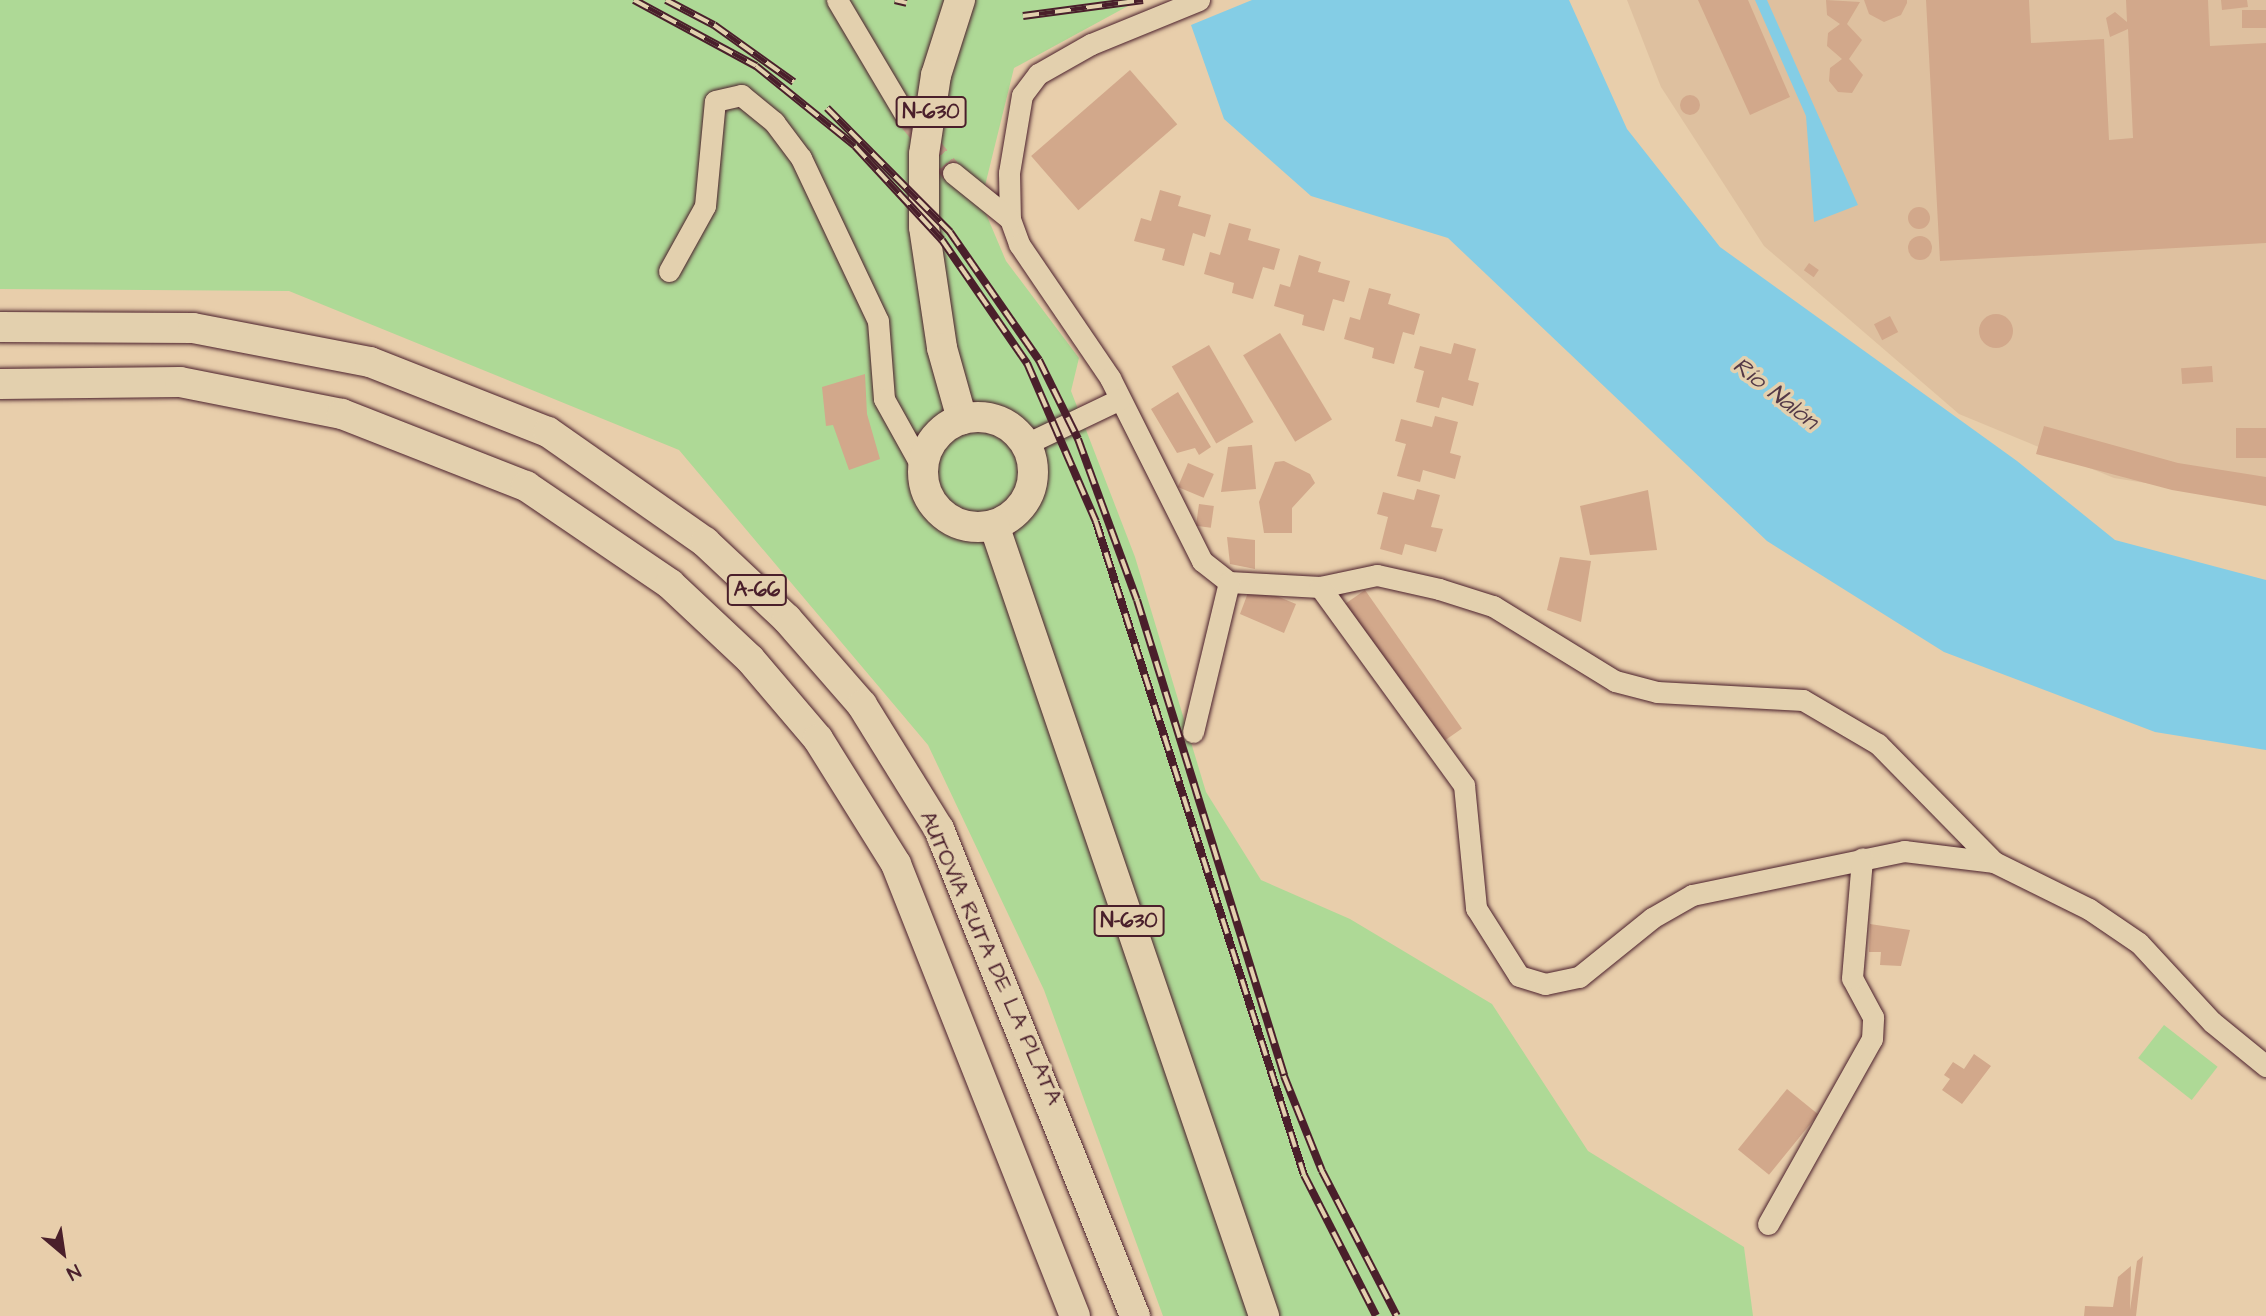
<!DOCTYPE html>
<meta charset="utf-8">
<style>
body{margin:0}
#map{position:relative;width:2266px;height:1316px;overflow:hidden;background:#e8ceab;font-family:"Architects Daughter",sans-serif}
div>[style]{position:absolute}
.built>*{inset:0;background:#dec09f}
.green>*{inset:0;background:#aed996;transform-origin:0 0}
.water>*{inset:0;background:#84cde5}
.building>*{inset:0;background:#d2a88b;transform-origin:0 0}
.round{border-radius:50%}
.minor-tunnel>*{height:21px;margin-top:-10.5px;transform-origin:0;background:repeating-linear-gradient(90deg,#c8ab91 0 21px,transparent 0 31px)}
.roads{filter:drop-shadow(0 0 2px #4a1f2b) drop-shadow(0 0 2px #4a1f2b)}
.minor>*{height:21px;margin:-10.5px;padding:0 10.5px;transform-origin:10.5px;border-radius:10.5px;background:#e3d0ae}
.highway>*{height:30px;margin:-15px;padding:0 15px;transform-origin:15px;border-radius:15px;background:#e3d0ae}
.highway>.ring{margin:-15px;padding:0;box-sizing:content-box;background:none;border:30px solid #e3d0ae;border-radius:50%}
.rail>*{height:8px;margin-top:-4px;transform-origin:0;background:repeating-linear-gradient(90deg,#e3d0ae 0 16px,#4a1f2b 0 32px);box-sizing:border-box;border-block:2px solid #4a1f2b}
span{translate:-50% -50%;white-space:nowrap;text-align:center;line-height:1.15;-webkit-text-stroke:7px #e3d0ae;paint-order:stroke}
.shield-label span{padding:2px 5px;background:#e3d0ae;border:2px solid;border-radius:5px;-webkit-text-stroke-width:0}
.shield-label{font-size:21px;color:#4a1f2b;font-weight:700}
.street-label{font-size:23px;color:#4a1f2b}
.water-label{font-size:24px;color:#533947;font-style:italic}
.north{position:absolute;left:28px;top:1218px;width:70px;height:70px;-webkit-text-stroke:5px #e3d0ae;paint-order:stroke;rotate:151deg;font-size:19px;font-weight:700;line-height:28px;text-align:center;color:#4a1f2b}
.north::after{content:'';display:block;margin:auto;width:24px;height:32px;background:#4a1f2b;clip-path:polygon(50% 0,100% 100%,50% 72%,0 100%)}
</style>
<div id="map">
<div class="built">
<i style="clip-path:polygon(1627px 0,2266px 0,2266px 502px,2114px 478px,1959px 414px,1764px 246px,1661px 87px)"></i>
</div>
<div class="green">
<i style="clip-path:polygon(0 0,1139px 0,1014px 68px,981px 202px,1006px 261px,1079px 358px,1071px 391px,1135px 557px,1206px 792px,1261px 880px,1350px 919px,1492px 1004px,1588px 1151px,1744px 1247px,1753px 1316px,1163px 1316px,1044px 990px,928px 745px,679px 450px,289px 291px,0 289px)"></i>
<i style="left:2164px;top:1025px;width:68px;height:42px;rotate:38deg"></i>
</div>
<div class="water">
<i style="clip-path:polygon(1252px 0,1569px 0,1627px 129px,1720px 247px,2017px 461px,2115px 540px,2266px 580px,2266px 750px,2155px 732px,1944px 652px,1767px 541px,1448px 238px,1311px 196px,1224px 119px,1191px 25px)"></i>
<i style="clip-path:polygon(1755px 0,1767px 0,1858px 205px,1814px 222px,1806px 116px)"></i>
</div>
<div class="building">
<i style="clip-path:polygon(1698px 0,1748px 0,1790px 97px,1750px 115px)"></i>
<i style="clip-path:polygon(1826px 0,1860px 2px,1847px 24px,1862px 40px,1849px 59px,1863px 75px,1852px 93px,1838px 92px,1829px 81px,1830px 68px,1842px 59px,1827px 46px,1828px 33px,1840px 24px,1827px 15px)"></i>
<i style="clip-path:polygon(1864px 0,1907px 0,1907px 3px,1901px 15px,1884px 22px,1869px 14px)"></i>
<i style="clip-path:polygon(1926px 0,2029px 0,2031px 43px,2104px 39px,2109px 140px,2133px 138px,2128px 29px,2110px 37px,2106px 18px,2115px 12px,2127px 22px,2126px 0,2208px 0,2210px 46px,2266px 43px,2266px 243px,1940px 261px)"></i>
<i style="clip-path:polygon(2221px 0,2247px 0,2248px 7px,2222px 10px)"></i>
<i style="left:2266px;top:10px;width:18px;height:24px;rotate:90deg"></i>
<i style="left:1130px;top:70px;width:72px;height:131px;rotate:49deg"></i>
<i class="round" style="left:1680px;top:95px;width:20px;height:20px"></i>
<i style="clip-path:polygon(1160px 190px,1181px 196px,1178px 206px,1211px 215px,1205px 237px,1193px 233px,1184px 266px,1162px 260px,1165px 249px,1134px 241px,1141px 218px,1151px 221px)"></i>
<i class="round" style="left:1908px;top:207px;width:22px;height:22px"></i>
<i style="clip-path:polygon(1229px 223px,1251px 229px,1248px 240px,1280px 249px,1274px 270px,1263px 267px,1253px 299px,1232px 293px,1234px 283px,1204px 274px,1210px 252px,1220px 255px)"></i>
<i class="round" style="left:1908px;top:236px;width:24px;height:24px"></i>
<i style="clip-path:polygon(1299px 255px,1321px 262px,1318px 272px,1350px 281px,1344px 302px,1333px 299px,1324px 331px,1302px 325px,1304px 315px,1274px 306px,1280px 284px,1290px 287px)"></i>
<i style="left:1809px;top:263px;width:12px;height:9px;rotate:35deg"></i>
<i style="clip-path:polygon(1369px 288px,1391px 294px,1388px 304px,1420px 314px,1414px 335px,1403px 332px,1394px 364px,1372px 358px,1374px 348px,1344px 339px,1350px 317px,1360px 320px)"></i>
<i class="round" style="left:1979px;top:314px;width:34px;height:34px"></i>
<i style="left:1890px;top:316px;width:18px;height:18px;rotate:63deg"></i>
<i style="left:1280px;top:333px;width:101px;height:43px;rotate:59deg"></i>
<i style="clip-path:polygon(1454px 343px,1476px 349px,1468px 380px,1479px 383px,1473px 406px,1442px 397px,1439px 408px,1416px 402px,1424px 371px,1414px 368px,1420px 346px,1451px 354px)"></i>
<i style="left:1209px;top:345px;width:89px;height:43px;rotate:60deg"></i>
<i style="left:2212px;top:366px;width:16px;height:31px;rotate:86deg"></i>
<i style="clip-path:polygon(865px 374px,867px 414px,880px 459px,849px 470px,833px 425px,826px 426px,822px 387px)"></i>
<i style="clip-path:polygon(1178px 392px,1211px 447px,1199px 455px,1195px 448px,1177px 453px,1151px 409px)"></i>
<i style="clip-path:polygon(1435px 416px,1458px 422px,1450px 453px,1461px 456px,1455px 479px,1423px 470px,1420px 482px,1397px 476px,1406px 444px,1395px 441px,1401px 419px,1432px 427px)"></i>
<i style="clip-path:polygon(2044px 426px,2178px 463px,2266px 477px,2266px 506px,2172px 490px,2036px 454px)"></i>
<i style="left:2266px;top:428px;width:30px;height:30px;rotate:90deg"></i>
<i style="clip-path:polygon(1252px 445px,1256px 489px,1221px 492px,1228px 447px)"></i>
<i style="clip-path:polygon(1284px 461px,1310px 474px,1315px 483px,1292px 508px,1292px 533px,1264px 533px,1259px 502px,1275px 462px)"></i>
<i style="left:1188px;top:463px;width:28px;height:26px;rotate:23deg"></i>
<i style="clip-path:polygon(1417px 489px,1440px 495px,1431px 527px,1443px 529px,1436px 552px,1405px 544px,1402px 555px,1380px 549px,1388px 517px,1377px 514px,1383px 492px,1414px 500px)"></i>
<i style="clip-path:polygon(1648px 490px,1657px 550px,1590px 555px,1580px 506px)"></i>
<i style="left:1199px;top:504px;width:15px;height:22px;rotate:8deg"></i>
<i style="clip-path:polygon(1227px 537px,1255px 540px,1255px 569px,1230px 564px)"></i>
<i style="clip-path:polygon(1560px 557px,1591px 561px,1581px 622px,1547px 610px)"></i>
<i style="clip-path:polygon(1260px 589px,1296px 604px,1284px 633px,1240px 614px,1249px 590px)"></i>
<i style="left:1365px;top:590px;width:169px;height:24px;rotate:55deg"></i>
<i style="clip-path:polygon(1870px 924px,1910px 930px,1901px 966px,1880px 965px,1881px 952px,1869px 952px)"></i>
<i style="clip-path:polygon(1974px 1054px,1991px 1066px,1962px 1104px,1942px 1090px,1950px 1079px,1944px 1075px,1953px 1062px,1964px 1069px)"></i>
<i style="left:1787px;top:1089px;width:40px;height:78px;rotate:39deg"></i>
<i style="clip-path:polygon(2143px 1256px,2136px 1316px,2084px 1316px,2085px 1306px,2113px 1307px,2118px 1277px,2131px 1266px,2130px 1310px,2137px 1261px)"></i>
</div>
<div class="minor-tunnel">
<i style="left:906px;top:116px;width:74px;rotate:50.5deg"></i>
</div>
<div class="roads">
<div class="minor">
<i style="left:837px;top:0;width:135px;rotate:59.3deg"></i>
<i style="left:1199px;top:0;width:117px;rotate:157.8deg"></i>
<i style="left:1091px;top:44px;width:61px;rotate:150.5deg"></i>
<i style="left:1038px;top:74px;width:26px;rotate:127deg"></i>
<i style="left:1022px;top:95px;width:79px;rotate:99.5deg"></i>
<i style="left:1009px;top:173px;width:46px;rotate:88.8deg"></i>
<i style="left:1010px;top:219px;width:27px;rotate:70deg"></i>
<i style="left:1019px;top:244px;width:162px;rotate:55.8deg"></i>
<i style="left:1110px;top:378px;width:205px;rotate:63.3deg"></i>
<i style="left:1202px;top:561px;width:34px;rotate:38deg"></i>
<i style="left:1229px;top:582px;width:91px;rotate:3.1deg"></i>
<i style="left:1320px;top:587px;width:58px;rotate:-11.9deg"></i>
<i style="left:1377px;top:575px;width:64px;rotate:12.7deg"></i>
<i style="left:1439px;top:589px;width:57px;rotate:17.5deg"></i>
<i style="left:1493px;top:606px;width:143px;rotate:31.6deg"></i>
<i style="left:1615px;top:681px;width:43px;rotate:14.7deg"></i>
<i style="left:1657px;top:692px;width:146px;rotate:3.1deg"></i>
<i style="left:1803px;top:700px;width:87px;rotate:30.4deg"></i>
<i style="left:1878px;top:744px;width:165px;rotate:45.5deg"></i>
<i style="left:1994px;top:862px;width:106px;rotate:26.3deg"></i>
<i style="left:2089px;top:909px;width:60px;rotate:34.2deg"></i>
<i style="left:2139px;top:943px;width:108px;rotate:47.3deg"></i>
<i style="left:2212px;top:1022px;width:70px;rotate:39.2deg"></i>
<i style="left:953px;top:173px;width:73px;rotate:38.9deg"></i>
<i style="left:669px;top:271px;width:74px;rotate:-61deg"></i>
<i style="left:705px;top:206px;width:105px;rotate:-84.6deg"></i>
<i style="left:715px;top:101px;width:27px;rotate:-13deg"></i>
<i style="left:741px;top:95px;width:43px;rotate:39.3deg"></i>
<i style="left:774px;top:122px;width:45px;rotate:53.1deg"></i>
<i style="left:801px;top:158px;width:180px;rotate:64.7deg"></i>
<i style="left:878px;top:321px;width:78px;rotate:85.6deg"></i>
<i style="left:884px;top:399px;width:80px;rotate:60.9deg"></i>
<i style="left:1024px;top:445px;width:106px;rotate:-25.6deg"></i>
<i style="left:1320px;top:587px;width:245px;rotate:54deg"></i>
<i style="left:1464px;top:785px;width:124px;rotate:84.4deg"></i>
<i style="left:1476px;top:908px;width:80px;rotate:57.7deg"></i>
<i style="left:1519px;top:976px;width:27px;rotate:17deg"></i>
<i style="left:1545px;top:984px;width:35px;rotate:-12deg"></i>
<i style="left:1579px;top:977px;width:94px;rotate:-38.9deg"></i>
<i style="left:1652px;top:918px;width:46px;rotate:-29.9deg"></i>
<i style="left:1692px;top:895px;width:217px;rotate:-11.7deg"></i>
<i style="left:1904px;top:851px;width:91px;rotate:7deg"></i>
<i style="left:1193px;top:732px;width:154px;rotate:-76.5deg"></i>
<i style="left:1768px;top:1224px;width:212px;rotate:-60.7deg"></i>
<i style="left:1872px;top:1039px;width:22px;rotate:-87deg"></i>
<i style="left:1873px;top:1017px;width:44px;rotate:-118.3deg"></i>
<i style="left:1852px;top:978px;width:120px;rotate:-85.2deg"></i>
</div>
<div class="highway">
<i style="left:960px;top:0;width:79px;rotate:107.7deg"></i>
<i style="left:936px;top:75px;width:80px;rotate:98.6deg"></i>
<i style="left:924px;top:154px;width:73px;rotate:90deg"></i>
<i style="left:924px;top:227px;width:122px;rotate:81.5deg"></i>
<i style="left:942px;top:348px;width:74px;rotate:74.3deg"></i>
<i style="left:0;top:327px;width:193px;rotate:0.3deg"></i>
<i style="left:193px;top:328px;width:180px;rotate:10.9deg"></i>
<i style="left:370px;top:362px;width:191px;rotate:21.5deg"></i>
<i style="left:548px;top:432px;width:192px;rotate:35deg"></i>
<i style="left:705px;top:542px;width:112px;rotate:43.2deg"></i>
<i style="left:787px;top:619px;width:114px;rotate:48.9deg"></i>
<i style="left:862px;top:705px;width:146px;rotate:58.2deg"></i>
<i style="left:939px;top:829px;width:525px;rotate:68.08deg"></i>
<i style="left:0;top:384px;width:180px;rotate:-0.6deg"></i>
<i style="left:180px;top:382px;width:165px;rotate:11.2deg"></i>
<i style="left:342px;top:414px;width:198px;rotate:21.4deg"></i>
<i style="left:526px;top:486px;width:174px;rotate:34.2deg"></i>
<i style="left:670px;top:584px;width:110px;rotate:43.2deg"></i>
<i style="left:750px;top:659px;width:105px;rotate:49.6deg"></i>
<i style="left:818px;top:739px;width:147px;rotate:58deg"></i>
<i style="left:896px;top:864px;width:486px;rotate:68.4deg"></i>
<i class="ring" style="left:923px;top:417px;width:80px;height:80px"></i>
<i style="left:994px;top:525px;width:836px;rotate:71.15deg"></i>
</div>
</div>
<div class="rail">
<i style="left:634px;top:0;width:139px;rotate:28.4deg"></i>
<i style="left:756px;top:66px;width:127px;rotate:38.9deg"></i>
<i style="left:855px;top:146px;width:128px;rotate:47.2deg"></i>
<i style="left:942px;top:240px;width:150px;rotate:55.4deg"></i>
<i style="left:1027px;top:363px;width:173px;rotate:66.5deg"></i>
<i style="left:1096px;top:522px;width:685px;rotate:72.33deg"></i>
<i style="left:1304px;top:1175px;width:158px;rotate:62.9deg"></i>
<i style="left:666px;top:0;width:54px;rotate:27.5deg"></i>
<i style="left:714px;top:25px;width:98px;rotate:35.5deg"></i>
<i style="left:895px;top:0;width:12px;rotate:14deg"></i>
<i style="left:1023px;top:16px;width:121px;rotate:-7.6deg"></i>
<i style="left:827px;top:108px;width:175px;rotate:45.2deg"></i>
<i style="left:950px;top:232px;width:156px;rotate:55.2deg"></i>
<i style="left:1039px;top:360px;width:88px;rotate:63.7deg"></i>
<i style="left:1078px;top:439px;width:171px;rotate:69.9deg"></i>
<i style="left:1137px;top:600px;width:498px;rotate:72.8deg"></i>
<i style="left:1284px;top:1076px;width:102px;rotate:68.2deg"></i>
<i style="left:1322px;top:1171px;width:163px;rotate:62.7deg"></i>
</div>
<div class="shield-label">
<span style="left:931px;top:112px">N-630</span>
<span style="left:757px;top:590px">A-66</span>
<span style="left:1129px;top:921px">N-630</span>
</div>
<div class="street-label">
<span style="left:991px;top:958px;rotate:66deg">AUTOVÍA RUTA DE LA PLATA</span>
</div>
<div class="water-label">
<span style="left:1775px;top:394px;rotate:38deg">Río Nalón</span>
</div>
<div class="north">N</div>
</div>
